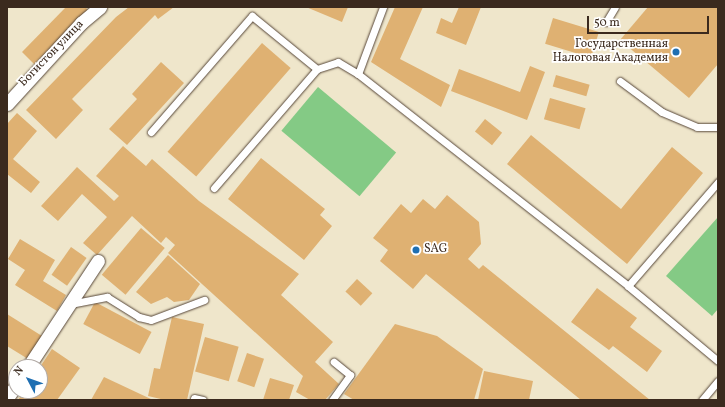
<!DOCTYPE html>
<meta charset="utf-8">
<style>
body{margin:0}
#map{position:relative;width:725px;height:407px;overflow:hidden;background:#efe6cb;font-family:Vollkorn,serif}
div>[style]{position:absolute}
.green>*{inset:0;background:#84ca85;transform-origin:0 0}
.building>*{inset:0;background:#dfb172;transform-origin:0 0}
.roads{filter:drop-shadow(0 0 1px #564638) drop-shadow(0 0 1px #564638)}
.lane>*{height:7px;margin:-3.5px;padding:0 3.5px;transform-origin:3.5px;border-radius:3.5px;background:#fff}
.street>*{height:13px;margin:-6.5px;padding:0 6.5px;transform-origin:6.5px;border-radius:6.5px;background:#fff}
.dots>*{width:11px;height:11px;translate:-50% -50%;box-sizing:border-box;border:2px solid #fff;border-radius:50%}
span{translate:-50% -50%;white-space:nowrap;text-align:center;line-height:1.15;-webkit-text-stroke:3.5px #fff;paint-order:stroke}
.poi-label{font-size:12px;color:#3b2a1e}
.right{translate:-100% -50%;text-align:right}
.left{translate:0 -50%;text-align:left}
.street-label{font-size:12px;color:#3b2a1e}
.frame{position:absolute;inset:0;border:8px solid #3b2a1e;pointer-events:none}
.north{position:absolute;left:8px;top:359px;width:40px;height:40px;box-sizing:border-box;background:#fff;border:1px solid #b1aaa5;border-radius:50%;rotate:311deg;font-size:11px;font-weight:700;line-height:16px;text-align:center;color:#3b2a1e}
.north::after{content:'';display:block;margin:auto;width:14px;height:18px;background:#1f6fb2;clip-path:polygon(50% 0,100% 100%,50% 72%,0 100%)}
.scale{position:absolute;left:587px;top:16px;width:122px;height:18px;box-sizing:border-box;border:2px solid #3b2a1e;border-top:0;padding-left:5px;font-size:12px;line-height:14px;white-space:nowrap;color:#3b2a1e;-webkit-text-stroke:3px #fff;paint-order:stroke}
</style>
<div id="map">
<div class="green">
<i style="left:318px;top:87px;width:102px;height:57px;rotate:40deg"></i>
<i style="clip-path:polygon(718px 217px,718px 309px,712px 316px,666px 276px)"></i>
</div>
<div class="building">
<i style="clip-path:polygon(66px 7px,85px 7px,88px 10px,34px 64px,22px 52px)"></i>
<i style="clip-path:polygon(129px 7px,174px 7px,158px 19px,155px 15px,72px 99px,83px 110px,56px 139px,26px 110px,116px 17px)"></i>
<i style="clip-path:polygon(306px 7px,348px 7px,342px 22px)"></i>
<i style="clip-path:polygon(395px 7px,423px 7px,400px 59px,450px 85px,441px 107px,371px 62px)"></i>
<i style="clip-path:polygon(459px 7px,481px 7px,466px 45px,436px 33px,441px 18px,452px 23px)"></i>
<i style="clip-path:polygon(648px 7px,718px 7px,718px 64px,689px 98px,620px 40px)"></i>
<i style="left:553px;top:18px;width:48px;height:27px;rotate:17deg"></i>
<i style="left:262px;top:43px;width:38px;height:144px;rotate:41deg"></i>
<i style="clip-path:polygon(161px 62px,184px 83px,127px 145px,109px 129px,137px 99px,132px 94px)"></i>
<i style="clip-path:polygon(530px 66px,545px 72px,527px 120px,451px 91px,459px 69px,520px 92px)"></i>
<i style="left:556px;top:75px;width:35px;height:12px;rotate:16deg"></i>
<i style="left:550px;top:98px;width:37px;height:22px;rotate:16deg"></i>
<i style="clip-path:polygon(17px 113px,37px 131px,13px 159px,40px 182px,31px 193px,7px 174px,7px 124px)"></i>
<i style="left:485px;top:119px;width:22px;height:16px;rotate:39deg"></i>
<i style="clip-path:polygon(531px 135px,621px 209px,672px 147px,703px 173px,627px 264px,507px 164px)"></i>
<i style="clip-path:polygon(123px 146px,146px 166px,152px 159px,199px 201px,299px 274px,281px 295px,333px 342px,315px 362px,339px 384px,325px 400px,310px 400px,296px 392px,303px 376px,168px 253px,175px 245px,166px 237px,161px 243px,132px 216px,97px 255px,83px 243px,107px 217px,82px 194px,58px 221px,41px 206px,77px 167px,114px 201px,119px 196px,96px 176px)"></i>
<i style="clip-path:polygon(261px 158px,325px 209px,320px 215px,332px 226px,304px 260px,228px 199px)"></i>
<i style="clip-path:polygon(447px 195px,479px 222px,481px 244px,468px 259px,479px 269px,483px 265px,650px 400px,581px 400px,426px 274px,413px 289px,380px 261px,388px 250px,373px 238px,401px 204px,411px 213px,423px 199px,435px 209px)"></i>
<i style="left:141px;top:228px;width:31px;height:61px;rotate:40deg"></i>
<i style="clip-path:polygon(20px 239px,55px 260px,43px 281px,66px 295px,57px 311px,15px 285px,25px 270px,8px 259px)"></i>
<i style="left:71px;top:247px;width:19px;height:34px;rotate:35deg"></i>
<i style="clip-path:polygon(168px 255px,200px 284px,189px 300px,174px 302px,167px 297px,151px 304px,136px 292px)"></i>
<i style="left:357px;top:279px;width:21px;height:17px;rotate:43deg"></i>
<i style="clip-path:polygon(597px 288px,637px 318px,630px 327px,662px 351px,647px 372px,613px 346px,609px 350px,571px 322px)"></i>
<i style="left:95px;top:302px;width:64px;height:25px;rotate:28deg"></i>
<i style="clip-path:polygon(7px 314px,42px 336px,28px 359px,7px 346px)"></i>
<i style="clip-path:polygon(172px 317px,204px 324px,187px 400px,165px 400px,148px 396px,154px 368px,160px 369px)"></i>
<i style="clip-path:polygon(395px 324px,437px 336px,483px 369px,474px 400px,354px 400px,344px 394px)"></i>
<i style="left:205px;top:337px;width:35px;height:36px;rotate:16deg"></i>
<i style="clip-path:polygon(52px 349px,80px 368px,57px 400px,18px 400px,24px 391px,40px 391px,40px 367px)"></i>
<i style="left:247px;top:353px;width:18px;height:30px;rotate:19deg"></i>
<i style="clip-path:polygon(484px 371px,533px 381px,529px 400px,478px 400px)"></i>
<i style="clip-path:polygon(104px 377px,153px 400px,91px 400px)"></i>
<i style="clip-path:polygon(270px 378px,294px 385px,289px 400px,263px 400px)"></i>
</div>
<div class="roads">
<div class="lane">
<i style="left:606px;top:22px;width:17px;rotate:-59deg"></i>
<i style="left:358px;top:74px;width:72px;rotate:-69.5deg"></i>
<i style="left:620px;top:81px;width:52px;rotate:36.4deg"></i>
<i style="left:662px;top:112px;width:38px;rotate:23deg"></i>
<i style="left:697px;top:127px;width:21px"></i>
<i style="left:151px;top:132px;width:154px;rotate:-49deg"></i>
<i style="left:252px;top:16px;width:84px;rotate:39.2deg"></i>
<i style="left:214px;top:188px;width:157px;rotate:-49.1deg"></i>
<i style="left:317px;top:69px;width:22px;rotate:-18deg"></i>
<i style="left:338px;top:62px;width:23px;rotate:31deg"></i>
<i style="left:358px;top:74px;width:343px;rotate:38.1deg"></i>
<i style="left:628px;top:286px;width:117px;rotate:39.8deg"></i>
<i style="left:628px;top:286px;width:138px;rotate:-49.1deg"></i>
<i style="left:70px;top:304px;width:38px;rotate:-11deg"></i>
<i style="left:107px;top:297px;width:38px;rotate:32deg"></i>
<i style="left:139px;top:317px;width:12px;rotate:14deg"></i>
<i style="left:151px;top:320px;width:57px;rotate:-20.7deg"></i>
<i style="left:194px;top:398px;width:9px;rotate:13deg"></i>
<i style="left:332px;top:400px;width:31px;rotate:-54deg"></i>
<i style="left:350px;top:375px;width:21px;rotate:-141deg"></i>
<i style="left:702px;top:400px;width:25px;rotate:-50deg"></i>
</div>
<div class="street">
<i style="left:7px;top:104px;width:110px;rotate:-47.6deg"></i>
<i style="left:81px;top:23px;width:25px;rotate:-40deg"></i>
<i style="left:28px;top:367px;width:127px;rotate:-56.6deg"></i>
<i style="left:7px;top:398px;width:16px;rotate:-55deg"></i>
</div>
</div>
<div class="dots">
<i style="left:676px;top:52px;background:#1f6fb2"></i>
<i style="left:416px;top:250px;background:#1f6fb2"></i>
</div>
<div class="poi-label">
<span class="right" style="left:668px;top:52px">Государственная<br>Налоговая Академия</span>
<span class="left" style="left:424px;top:250px">SAG</span>
</div>
<div class="street-label">
<span style="left:52px;top:54px;rotate:-46deg">Богистон улица</span>
</div>
<div class="frame"></div>
<div class="north">N</div>
<div class="scale">50 m</div>
</div>
